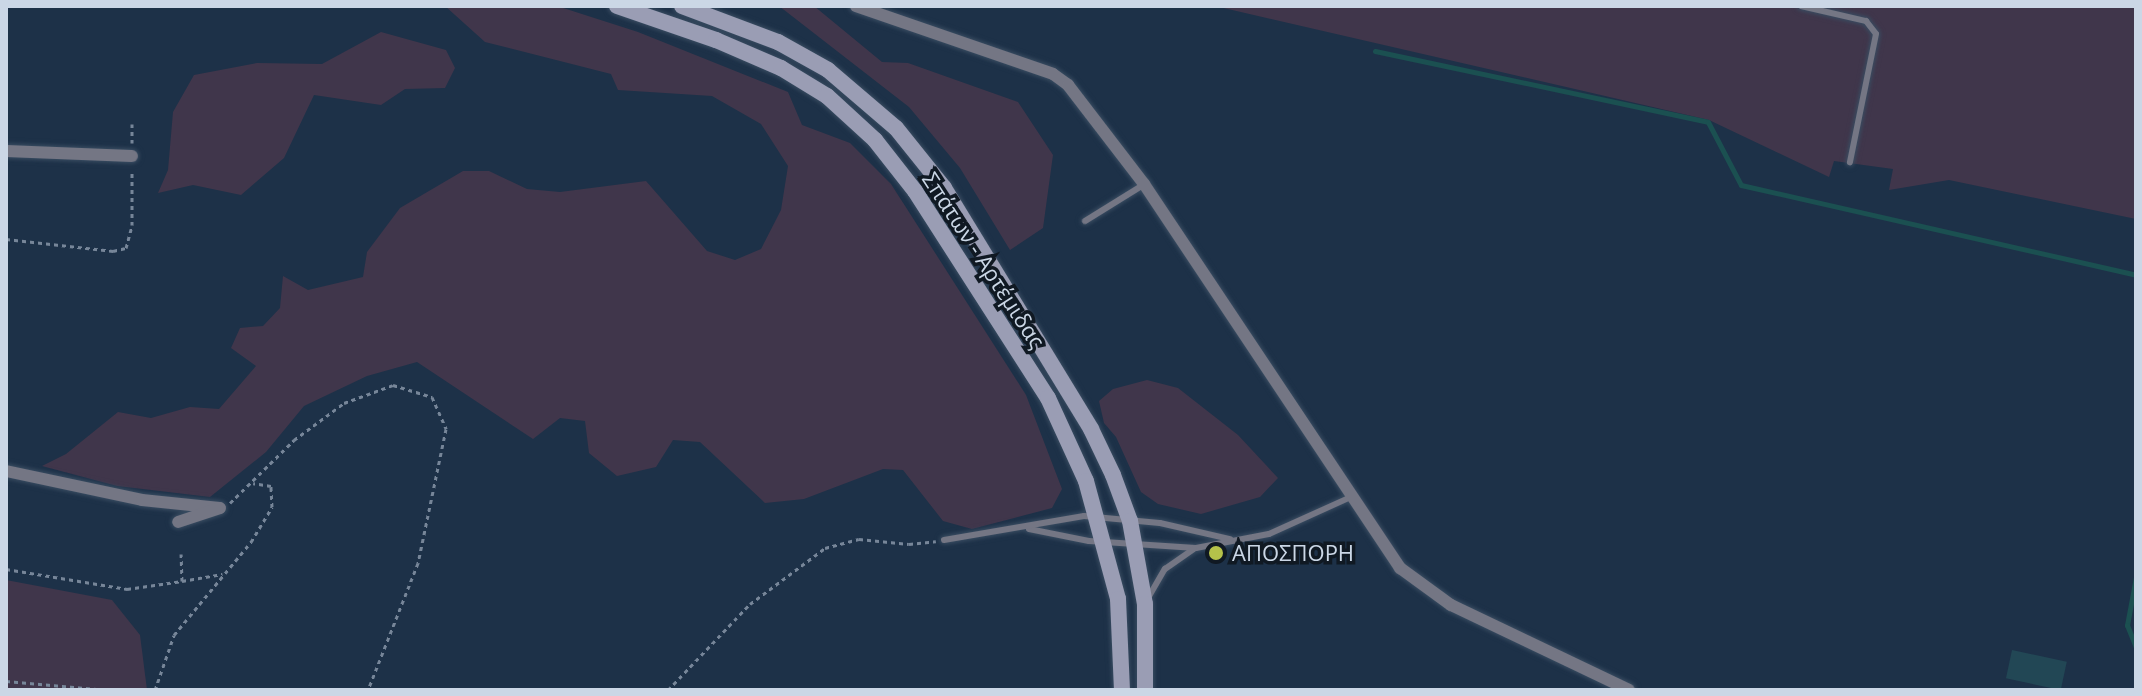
<!DOCTYPE html>
<meta charset="utf-8">
<style>
body{margin:0}
#map{position:relative;width:2142px;height:696px;overflow:hidden;background:#1d3148;font-family:"Open Sans",sans-serif}
div>[style]{position:absolute}
.green>*{inset:0;background:#40364b}
.stream>*{height:5px;margin:-2.5px;padding:0 2.5px;transform-origin:2.5px;border-radius:2.5px;background:#1b5051}
.building>*{inset:0;background:#224755;transform-origin:0 0}
.path>*{height:3px;margin-top:-1.5px;transform-origin:0;background:repeating-linear-gradient(90deg,#778699 0 4px,transparent 0 8px)}
.roads{filter:drop-shadow(0 0 2px #394c61) drop-shadow(0 0 2px #394c61)}
.service>*{height:6px;margin:-3px;padding:0 3px;transform-origin:3px;border-radius:3px;background:#747684}
.minor>*{height:12px;margin:-6px;padding:0 6px;transform-origin:6px;border-radius:6px;background:#747684}
.secondary>*{height:16px;margin:-8px;padding:0 8px;transform-origin:8px;border-radius:8px;background:#9a9db4}
.dots>*{width:22px;height:22px;translate:-50% -50%;box-sizing:border-box;border:4px solid #101923;border-radius:50%}
span{translate:-50% -50%;white-space:nowrap;text-align:center;line-height:1.15;-webkit-text-stroke:7px #101923;paint-order:stroke}
.street-label{font-size:22px;color:#cbd7e6}
.poi-label{font-size:22px;color:#cbd7e6}
.left{translate:0 -50%;text-align:left}
.frame{position:absolute;inset:0;border:8px solid #cbd7e6;pointer-events:none}
</style>
<div id="map">
<div class="green">
<i style="clip-path:polygon(445px 6px,557px 6px,638px 32px,788px 92px,802px 125px,850px 143px,891px 184px,1026px 395px,1062px 489px,1052px 508px,972px 529px,943px 521px,903px 470px,883px 469px,804px 499px,765px 503px,700px 442px,673px 440px,656px 467px,617px 476px,589px 453px,585px 421px,560px 418px,533px 439px,417px 362px,367px 376px,304px 406px,266px 452px,210px 497px,117px 486px,42px 466px,66px 454px,118px 412px,151px 418px,190px 407px,219px 409px,256px 366px,231px 348px,240px 328px,263px 326px,280px 308px,283px 276px,308px 290px,363px 277px,367px 252px,400px 208px,463px 171px,489px 171px,527px 189px,560px 192px,646px 181px,707px 251px,735px 260px,761px 249px,781px 210px,788px 166px,761px 124px,712px 96px,618px 90px,611px 74px,485px 42px)"></i>
<i style="clip-path:polygon(779px 6px,814px 6px,882px 62px,908px 63px,1018px 102px,1053px 155px,1043px 228px,1010px 250px,960px 168px,909px 107px)"></i>
<i style="clip-path:polygon(1215px 6px,2136px 6px,2136px 219px,1949px 180px,1889px 190px,1893px 169px,1834px 161px,1829px 177px,1709px 120px)"></i>
<i style="clip-path:polygon(381px 32px,446px 50px,455px 68px,445px 88px,405px 89px,381px 105px,314px 95px,284px 158px,241px 195px,193px 185px,158px 193px,168px 170px,173px 112px,194px 75px,257px 63px,322px 64px)"></i>
<i style="clip-path:polygon(1147px 380px,1178px 388px,1238px 435px,1278px 478px,1260px 497px,1201px 514px,1158px 504px,1141px 492px,1116px 437px,1104px 423px,1099px 401px,1113px 389px)"></i>
<i style="clip-path:polygon(6px 580px,112px 600px,140px 635px,147px 690px,6px 690px)"></i>
</div>
<div class="stream">
<i style="left:1375px;top:51px;width:340px;rotate:12deg"></i>
<i style="left:1708px;top:122px;width:71px;rotate:62.4deg"></i>
<i style="left:1741px;top:185px;width:405px;rotate:12.8deg"></i>
<i style="left:2136px;top:577px;width:49px;rotate:100.6deg"></i>
<i style="left:2127px;top:625px;width:24px;rotate:68deg"></i>
</div>
<div class="building">
<i style="left:2012px;top:650px;width:56px;height:29px;rotate:12deg"></i>
</div>
<div class="path">
<i style="left:132px;top:143px;width:19px;rotate:-90deg"></i>
<i style="left:6px;top:239px;width:108px;rotate:6.4deg"></i>
<i style="left:113px;top:251px;width:13px;rotate:-13deg"></i>
<i style="left:126px;top:248px;width:24px;rotate:-75deg"></i>
<i style="left:132px;top:225px;width:54px;rotate:-90deg"></i>
<i style="left:230px;top:503px;width:90px;rotate:-44.5deg"></i>
<i style="left:294px;top:440px;width:62px;rotate:-36.5deg"></i>
<i style="left:344px;top:403px;width:52px;rotate:-20.2deg"></i>
<i style="left:393px;top:385px;width:41px;rotate:17.1deg"></i>
<i style="left:432px;top:397px;width:35px;rotate:66deg"></i>
<i style="left:446px;top:429px;width:137px;rotate:101.8deg"></i>
<i style="left:418px;top:563px;width:136px;rotate:111.5deg"></i>
<i style="left:6px;top:569px;width:123px;rotate:9.4deg"></i>
<i style="left:127px;top:589px;width:56px;rotate:-8.3deg"></i>
<i style="left:182px;top:581px;width:27px;rotate:-92deg"></i>
<i style="left:182px;top:581px;width:41px;rotate:-9.9deg"></i>
<i style="left:6px;top:681px;width:102px;rotate:5deg"></i>
<i style="left:155px;top:690px;width:58px;rotate:-70.9deg"></i>
<i style="left:174px;top:635px;width:121px;rotate:-50.4deg"></i>
<i style="left:251px;top:542px;width:41px;rotate:-59deg"></i>
<i style="left:272px;top:507px;width:21px;rotate:-93deg"></i>
<i style="left:271px;top:486px;width:18px;rotate:-171deg"></i>
<i style="left:668px;top:690px;width:119px;rotate:-46.4deg"></i>
<i style="left:750px;top:604px;width:94px;rotate:-36.7deg"></i>
<i style="left:825px;top:548px;width:35px;rotate:-15deg"></i>
<i style="left:859px;top:539px;width:50px;rotate:5.7deg"></i>
<i style="left:909px;top:544px;width:27px;rotate:-6deg"></i>
</div>
<div class="roads">
<div class="service">
<i style="left:1801px;top:6px;width:67px;rotate:13deg"></i>
<i style="left:1866px;top:21px;width:16px;rotate:52deg"></i>
<i style="left:1876px;top:34px;width:131px;rotate:101.5deg"></i>
<i style="left:1085px;top:221px;width:68px;rotate:-31.8deg"></i>
<i style="left:1029px;top:529px;width:61px;rotate:11.3deg"></i>
<i style="left:1089px;top:541px;width:107px;rotate:3.7deg"></i>
<i style="left:1196px;top:548px;width:74px;rotate:-10.9deg"></i>
<i style="left:1269px;top:534px;width:92px;rotate:-24.3deg"></i>
<i style="left:944px;top:540px;width:142px;rotate:-9.7deg"></i>
<i style="left:1084px;top:516px;width:76px;rotate:5.3deg"></i>
<i style="left:1160px;top:523px;width:72px;rotate:12.9deg"></i>
<i style="left:1148px;top:598px;width:34px;rotate:-60deg"></i>
<i style="left:1165px;top:569px;width:35px;rotate:-35deg"></i>
</div>
<div class="minor">
<i style="left:856px;top:6px;width:208px;rotate:19deg"></i>
<i style="left:1053px;top:74px;width:19px;rotate:36deg"></i>
<i style="left:1068px;top:85px;width:125px;rotate:52.5deg"></i>
<i style="left:1144px;top:184px;width:462px;rotate:56.3deg"></i>
<i style="left:1400px;top:568px;width:63px;rotate:36deg"></i>
<i style="left:1451px;top:605px;width:197px;rotate:25.5deg"></i>
<i style="left:6px;top:151px;width:126px;rotate:2.3deg"></i>
<i style="left:6px;top:471px;width:139px;rotate:12deg"></i>
<i style="left:142px;top:500px;width:78px;rotate:5.9deg"></i>
<i style="left:220px;top:508px;width:44px;rotate:161.6deg"></i>
</div>
<div class="secondary">
<i style="left:617px;top:6px;width:105px;rotate:19deg"></i>
<i style="left:716px;top:40px;width:71px;rotate:23.3deg"></i>
<i style="left:781px;top:68px;width:54px;rotate:31.3deg"></i>
<i style="left:827px;top:96px;width:65px;rotate:42.5deg"></i>
<i style="left:875px;top:140px;width:65px;rotate:51.9deg"></i>
<i style="left:915px;top:191px;width:246px;rotate:57.3deg"></i>
<i style="left:1048px;top:398px;width:91px;rotate:65.4deg"></i>
<i style="left:1086px;top:481px;width:122px;rotate:74.8deg"></i>
<i style="left:1118px;top:599px;width:91px;rotate:87.5deg"></i>
<i style="left:682px;top:6px;width:103px;rotate:20.6deg"></i>
<i style="left:778px;top:42px;width:57px;rotate:29.2deg"></i>
<i style="left:828px;top:70px;width:89px;rotate:40.5deg"></i>
<i style="left:896px;top:128px;width:77px;rotate:51.3deg"></i>
<i style="left:944px;top:188px;width:282px;rotate:58.6deg"></i>
<i style="left:1091px;top:429px;width:51px;rotate:64.4deg"></i>
<i style="left:1113px;top:475px;width:49px;rotate:69.7deg"></i>
<i style="left:1130px;top:521px;width:84px;rotate:79.8deg"></i>
<i style="left:1145px;top:604px;width:86px;rotate:90deg"></i>
</div>
</div>
<div class="dots">
<i style="left:1216px;top:553px;background:#b5c24a"></i>
</div>
<div class="street-label">
<span style="left:984px;top:260px;rotate:57deg">Σπάτων - Αρτέμιδας</span>
</div>
<div class="poi-label">
<span class="left" style="left:1232px;top:553px">ΑΠΟΣΠΟΡΗ</span>
</div>
<div class="frame"></div>
</div>
